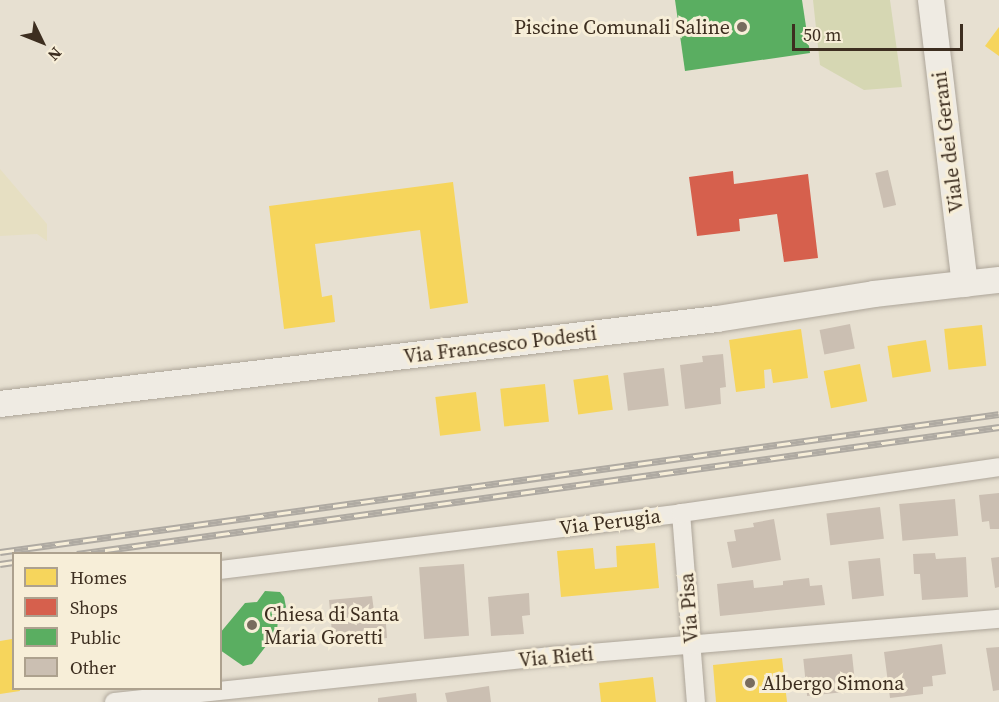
<!DOCTYPE html>
<style>
body{margin:0}
#map{position:relative;width:999px;height:702px;overflow:hidden;background:#e7e0d1;font-family:"Source Serif 4",serif}
div>[style]{position:absolute}
.farmland>*{inset:0;background:#e6dfc2}
.green>*{inset:0;background:#d6d7b3}
.homes>*{inset:0;background:#f6d55c;transform-origin:0 0}
.shops>*{inset:0;background:#d6604d}
.public>*{inset:0;background:#5aae61}
.building>*{inset:0;background:#cbbfb2;transform-origin:0 0}
.roads{filter:drop-shadow(0 0 2px #ada599) drop-shadow(0 0 2px #ada599)}
.street>*{height:18px;margin:-9px;padding:0 9px;transform-origin:9px;border-radius:9px;background:#efebe3}
.secondary>*{height:26px;margin:-13px;padding:0 13px;transform-origin:13px;border-radius:13px;background:#efebe3}
.rail>*{height:7px;margin-top:-3.5px;transform-origin:0;background:repeating-linear-gradient(90deg,#f7eed8 0 14px,#afaaa2 0 28px);box-sizing:border-box;border-block:2px solid #afaaa2}
.dots>*{width:16px;height:16px;translate:-50% -50%;box-sizing:border-box;border:3px solid #f7eed8;border-radius:50%}
span{translate:-50% -50%;white-space:nowrap;text-align:center;line-height:1.15;-webkit-text-stroke:6px #f7eed8;paint-order:stroke}
.poi-label{font-size:20px;color:#3d2e20}
.right{translate:-100% -50%;text-align:right}
.left{translate:0 -50%;text-align:left}
.street-label{font-size:20px;color:#3d2e20}
.legend{position:absolute;left:12px;top:552px;width:210px;height:138px;box-sizing:border-box;background:#f7eed8;border:2px solid #ada18e;margin:0;padding:8px 10px;list-style:none;font-size:18px;color:#3d2e20}
.legend li{display:flex;align-items:center;gap:12px;height:30px}
.legend b{width:30px;border:2px solid #ada18e}
.north{position:absolute;left:12px;top:12px;width:60px;height:60px;-webkit-text-stroke:4px #f7eed8;paint-order:stroke;rotate:133deg;font-size:16px;font-weight:700;line-height:24px;text-align:center;color:#3d2e20}
.north::after{content:'';display:block;margin:auto;width:21px;height:27px;background:#3d2e20;clip-path:polygon(50% 0,100% 100%,50% 72%,0 100%)}
.scale{position:absolute;left:792px;top:24px;width:171px;height:27px;box-sizing:border-box;border:3px solid #3d2e20;border-top:0;padding-left:8px;font-size:18px;line-height:21px;white-space:nowrap;color:#3d2e20;-webkit-text-stroke:4px #f7eed8;paint-order:stroke}
</style>
<div id="map">
<div class="farmland">
<i style="clip-path:polygon(0 169px,47px 224px,47px 241px,37px 234px,0 236px)"></i>
</div>
<div class="green">
<i style="clip-path:polygon(813px 0,890px 0,902px 87px,864px 90px,820px 65px)"></i>
</div>
<div class="homes">
<i style="clip-path:polygon(999px 27px,999px 56px,985px 46px)"></i>
<i style="clip-path:polygon(453px 182px,468px 303px,430px 309px,420px 230px,315px 244px,322px 297px,332px 295px,335px 322px,284px 329px,269px 206px)"></i>
<i style="left:982px;top:325px;width:41px;height:38px;rotate:84deg"></i>
<i style="clip-path:polygon(801px 329px,808px 378px,773px 383px,771px 369px,764px 370px,765px 388px,736px 392px,729px 340px)"></i>
<i style="left:926px;top:340px;width:32px;height:39px;rotate:81deg"></i>
<i style="left:860px;top:364px;width:38px;height:37px;rotate:79deg"></i>
<i style="left:608px;top:375px;width:35px;height:35px;rotate:82deg"></i>
<i style="left:545px;top:384px;width:38px;height:45px;rotate:84deg"></i>
<i style="left:476px;top:392px;width:39px;height:41px;rotate:83deg"></i>
<i style="clip-path:polygon(655px 543px,659px 588px,561px 597px,557px 551px,593px 548px,595px 569px,617px 567px,616px 546px)"></i>
<i style="clip-path:polygon(12px 639px,14px 688px,19px 688px,20px 691px,0 694px,0 641px)"></i>
<i style="clip-path:polygon(782px 658px,787px 702px,716px 702px,713px 665px)"></i>
<i style="clip-path:polygon(653px 677px,656px 702px,601px 702px,599px 683px)"></i>
</div>
<div class="shops">
<i style="clip-path:polygon(733px 171px,734px 184px,808px 174px,818px 258px,784px 262px,777px 214px,739px 219px,740px 231px,697px 236px,689px 177px)"></i>
</div>
<div class="public">
<i style="clip-path:polygon(675px 0,802px 0,810px 53px,685px 71px)"></i>
<i style="clip-path:polygon(265px 591px,280px 592px,284px 597px,286px 607px,278px 618px,277px 632px,252px 664px,243px 666px,220px 650px,220px 633px,245px 603px,257px 602px)"></i>
</div>
<div class="building">
<i style="left:888px;top:170px;width:36px;height:13px;rotate:77deg"></i>
<i style="left:850px;top:324px;width:25px;height:31px;rotate:79deg"></i>
<i style="clip-path:polygon(723px 354px,726px 387px,720px 388px,721px 404px,685px 409px,680px 365px,703px 362px,702px 356px)"></i>
<i style="left:664px;top:368px;width:38px;height:41px;rotate:83deg"></i>
<i style="clip-path:polygon(999px 493px,999px 529px,990px 529px,989px 521px,982px 522px,979px 495px)"></i>
<i style="left:955px;top:499px;width:37px;height:56px;rotate:85deg"></i>
<i style="left:880px;top:507px;width:32px;height:54px;rotate:83deg"></i>
<i style="clip-path:polygon(774px 519px,781px 560px,732px 568px,727px 542px,736px 541px,734px 530px,754px 527px,753px 523px)"></i>
<i style="clip-path:polygon(935px 553px,936px 559px,966px 557px,968px 597px,922px 600px,920px 574px,914px 574px,913px 554px)"></i>
<i style="clip-path:polygon(999px 557px,999px 587px,995px 588px,991px 558px)"></i>
<i style="left:880px;top:558px;width:38px;height:32px;rotate:84deg"></i>
<i style="left:464px;top:564px;width:72px;height:45px;rotate:86deg"></i>
<i style="clip-path:polygon(809px 578px,810px 586px,822px 585px,825px 605px,720px 616px,717px 584px,753px 580px,754px 588px,783px 585px,783px 581px)"></i>
<i style="clip-path:polygon(529px 593px,530px 615px,522px 616px,524px 634px,491px 636px,488px 597px)"></i>
<i style="clip-path:polygon(372px 596px,374px 611px,385px 610px,387px 638px,333px 643px,329px 600px)"></i>
<i style="clip-path:polygon(942px 644px,946px 674px,932px 676px,933px 686px,923px 687px,923px 694px,890px 698px,884px 652px)"></i>
<i style="clip-path:polygon(999px 647px,999px 690px,993px 691px,986px 648px)"></i>
<i style="left:852px;top:654px;width:37px;height:49px;rotate:84deg"></i>
<i style="clip-path:polygon(489px 686px,491px 702px,447px 702px,445px 693px)"></i>
<i style="clip-path:polygon(416px 693px,417px 702px,378px 702px,378px 698px)"></i>
</div>
<div class="roads">
<div class="street">
<i style="left:681px;top:513px;width:190px;rotate:85.5deg"></i>
<i style="left:220px;top:570px;width:465px;rotate:-7deg"></i>
<i style="left:681px;top:513px;width:321px;rotate:-8.2deg"></i>
<i style="left:114px;top:702px;width:443px;rotate:-6deg"></i>
<i style="left:555px;top:656px;width:446px;rotate:-4.8deg"></i>
</div>
<div class="secondary">
<i style="left:931px;top:0;width:286px;rotate:83.2deg"></i>
<i style="left:0;top:404px;width:722px;rotate:-6.76deg"></i>
<i style="left:717px;top:319px;width:159px;rotate:-9deg"></i>
<i style="left:874px;top:294px;width:126px;rotate:-6.4deg"></i>
</div>
</div>
<div class="rail">
<i style="left:0;top:552px;width:1008px;rotate:-7.86deg"></i>
<i style="left:77px;top:554px;width:931px;rotate:-7.84deg"></i>
<i style="left:0;top:564px;width:14px;rotate:-8deg"></i>
</div>
<div class="dots">
<i style="left:742px;top:27px;background:#786c5e"></i>
<i style="left:252px;top:625px;background:#786c5e"></i>
<i style="left:750px;top:683px;background:#786c5e"></i>
</div>
<div class="poi-label">
<span class="right" style="left:730px;top:27px">Piscine Comunali Saline</span>
<span class="left" style="left:264px;top:626px">Chiesa di Santa<br>Maria Goretti</span>
<span class="left" style="left:762px;top:683px">Albergo Simona</span>
</div>
<div class="street-label">
<span style="left:948px;top:142px;rotate:-97deg">Viale dei Gerani</span>
<span style="left:500px;top:345px;rotate:-7deg">Via Francesco Podesti</span>
<span style="left:610px;top:522px;rotate:-7deg">Via Perugia</span>
<span style="left:689px;top:608px;rotate:-94deg">Via Pisa</span>
<span style="left:556px;top:657px;rotate:-5deg">Via Rieti</span>
</div>
<ul class="legend">
<li><b style="height:16px;background:#f6d55c"></b>Homes</li>
<li><b style="height:16px;background:#d6604d"></b>Shops</li>
<li><b style="height:16px;background:#5aae61"></b>Public</li>
<li><b style="height:16px;background:#cbbfb2"></b>Other</li>
</ul>
<div class="north">N</div>
<div class="scale">50 m</div>
</div>
